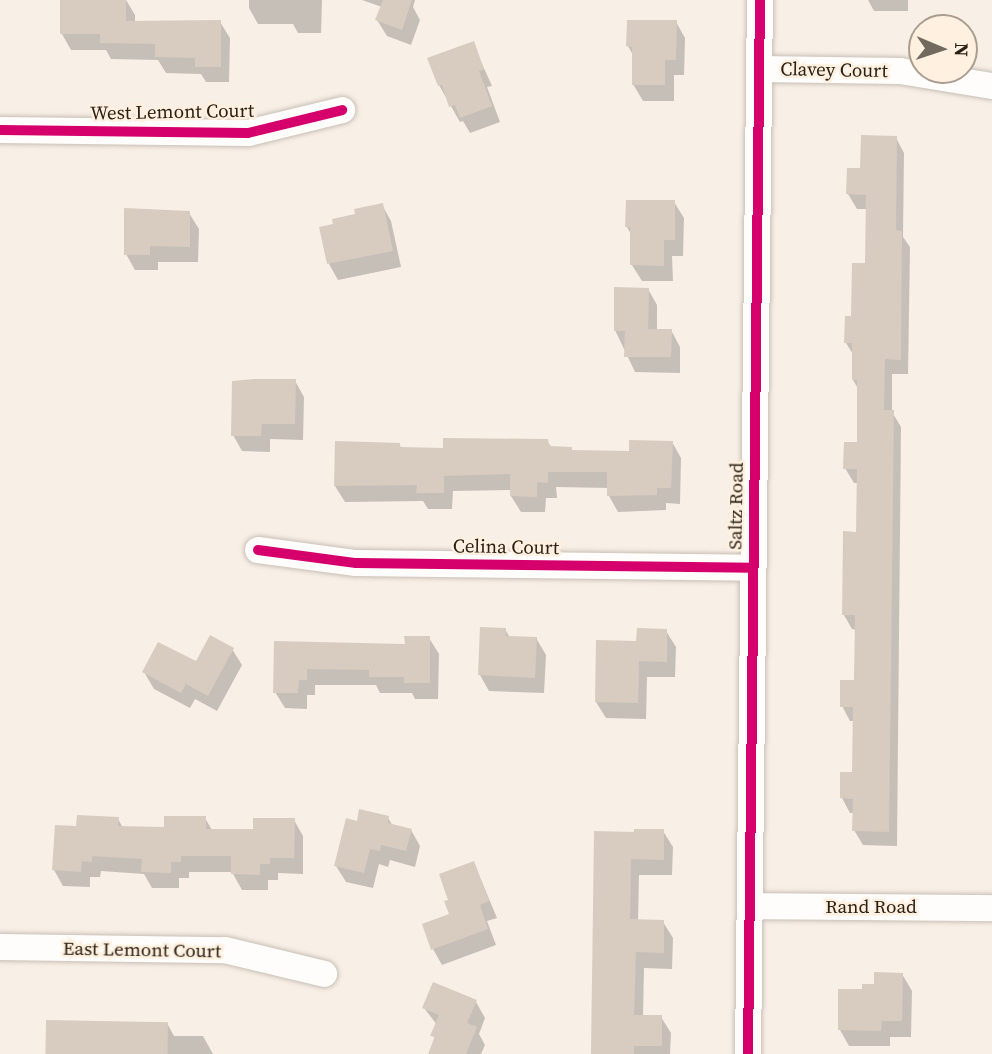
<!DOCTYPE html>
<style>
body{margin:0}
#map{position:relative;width:992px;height:1054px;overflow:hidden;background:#f8efe6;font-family:"Source Serif 4",serif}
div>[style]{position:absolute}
.shadow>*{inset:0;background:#0003}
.building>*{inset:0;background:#d8ccc0;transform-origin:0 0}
.roads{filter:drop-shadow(0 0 2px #c8bfb6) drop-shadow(0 0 2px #c8bfb6)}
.minor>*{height:26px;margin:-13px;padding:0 13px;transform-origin:13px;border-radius:13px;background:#fefdfb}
.cycleway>*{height:10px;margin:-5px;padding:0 5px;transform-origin:5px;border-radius:5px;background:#d6006c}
span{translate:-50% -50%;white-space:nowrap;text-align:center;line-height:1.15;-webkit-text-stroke:5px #fff0df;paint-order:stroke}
.street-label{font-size:19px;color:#2a2116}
.north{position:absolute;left:908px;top:14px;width:70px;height:70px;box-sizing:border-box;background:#fff0df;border:2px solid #aa9d8f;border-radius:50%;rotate:92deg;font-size:19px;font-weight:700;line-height:28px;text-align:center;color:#2a2116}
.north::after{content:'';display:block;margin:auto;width:24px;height:32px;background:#72695f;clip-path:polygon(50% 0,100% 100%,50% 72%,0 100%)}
</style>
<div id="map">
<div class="shadow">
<i style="clip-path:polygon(62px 0,126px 0,135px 15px,135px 23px,220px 22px,230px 38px,229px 82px,206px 82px,201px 74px,166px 73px,158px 60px,111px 59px,106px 50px,71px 50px,62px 34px)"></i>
<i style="clip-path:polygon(249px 0,322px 0,321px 33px,298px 33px,293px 24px,258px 24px,249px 8px)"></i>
<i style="clip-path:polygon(362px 0,415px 0,413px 7px,420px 20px,411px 45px,387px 36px,377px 20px,382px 7px)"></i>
<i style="clip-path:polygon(868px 0,908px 0,908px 11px,874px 11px)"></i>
<i style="clip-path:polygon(676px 22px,685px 38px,684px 75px,674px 75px,674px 101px,643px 101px,633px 84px,633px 55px,628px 46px)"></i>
<i style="clip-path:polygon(473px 44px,492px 86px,487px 87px,500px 122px,470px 133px,463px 121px,460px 122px,439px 85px)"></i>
<i style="clip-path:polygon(896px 138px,904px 153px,903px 237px,910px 247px,908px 374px,892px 374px,892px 412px,901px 427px,897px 846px,863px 845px,854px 830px,854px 813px,850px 813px,842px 798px,853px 774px,854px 721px,850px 721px,842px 706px,856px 682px,857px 630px,852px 629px,844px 615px,857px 533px,858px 483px,854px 483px,845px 468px,859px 444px,859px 390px,853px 380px,854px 356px,846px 343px,866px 264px,868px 209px,857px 209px,848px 194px,862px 170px)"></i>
<i style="clip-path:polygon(674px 202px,684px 218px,683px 256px,672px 256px,673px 281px,642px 281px,632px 265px,632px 236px,627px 227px)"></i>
<i style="clip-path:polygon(382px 205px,391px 221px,401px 267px,338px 280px,329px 264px,321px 229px)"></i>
<i style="clip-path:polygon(189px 213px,199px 229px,198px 262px,158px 262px,158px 270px,135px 270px,126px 254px)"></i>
<i style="clip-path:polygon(648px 289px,657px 305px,657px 330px,671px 330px,680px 347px,680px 373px,635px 372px,615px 330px)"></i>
<i style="clip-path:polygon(295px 381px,304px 397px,303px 440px,270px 439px,270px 452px,242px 451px,233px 435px)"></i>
<i style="clip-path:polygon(547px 441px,552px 448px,571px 449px,573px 452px,630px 453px,672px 442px,681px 458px,680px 504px,666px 503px,666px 510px,618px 512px,609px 496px,609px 488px,556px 487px,557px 498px,546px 498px,545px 512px,521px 512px,511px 496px,512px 490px,453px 491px,452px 509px,428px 509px,423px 501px,345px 502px,335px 486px,399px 444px,402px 449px,445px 450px)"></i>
<i style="clip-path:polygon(505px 629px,510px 638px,536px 638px,546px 655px,544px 693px,489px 691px,480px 675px)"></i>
<i style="clip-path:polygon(666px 631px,676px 647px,675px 677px,647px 677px,646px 719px,606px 718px,596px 702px,638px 643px)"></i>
<i style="clip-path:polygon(429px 638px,439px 654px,438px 699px,415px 699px,412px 693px,380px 693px,376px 685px,315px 685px,315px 695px,307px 695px,307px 709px,285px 708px,275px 692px,276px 643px,406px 645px)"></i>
<i style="clip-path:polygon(232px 649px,242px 665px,217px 711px,195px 699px,190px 708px,154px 689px,144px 672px,196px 664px)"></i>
<i style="clip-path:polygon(205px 818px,212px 830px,255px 831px,294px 820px,303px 836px,303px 874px,278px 873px,278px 880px,268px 880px,268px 890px,242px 890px,232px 872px,189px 872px,189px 878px,179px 878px,179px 888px,152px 888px,144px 874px,101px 871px,100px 877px,90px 877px,90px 887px,63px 886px,54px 870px,78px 828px,118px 819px,123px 828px,165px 829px)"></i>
<i style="clip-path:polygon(388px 818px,393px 826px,411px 830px,420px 846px,415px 867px,390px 860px,388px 867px,379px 864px,373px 888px,346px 882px,336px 866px,358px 823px)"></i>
<i style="clip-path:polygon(663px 831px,673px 847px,672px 875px,639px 875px,638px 921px,663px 922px,673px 938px,672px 969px,644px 968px,643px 1017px,661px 1017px,671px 1033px,670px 1054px,592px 1054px,596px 833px)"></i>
<i style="clip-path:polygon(474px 863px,497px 918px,487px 921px,496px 945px,442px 965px,433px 949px)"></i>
<i style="clip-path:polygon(902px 974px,912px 991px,911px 1037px,890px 1037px,890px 1046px,849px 1046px,840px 1030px,864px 991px)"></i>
<i style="clip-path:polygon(476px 1002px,485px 1018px,479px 1034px,485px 1045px,481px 1054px,429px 1054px,438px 1026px,424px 1008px)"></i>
<i style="clip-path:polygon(167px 1023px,174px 1036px,203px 1036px,213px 1054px,48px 1054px)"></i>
</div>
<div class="building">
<i style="clip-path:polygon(60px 0,126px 0,126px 21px,221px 20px,221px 67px,195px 67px,195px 58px,155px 57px,155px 44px,100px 43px,100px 34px,60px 34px)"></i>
<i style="clip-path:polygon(383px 0,412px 0,402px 30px,375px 20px)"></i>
<i style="clip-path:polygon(627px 20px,677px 20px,676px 60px,665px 60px,665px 85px,632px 85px,632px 47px,626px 46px)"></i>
<i style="clip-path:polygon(474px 41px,484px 69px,479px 71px,492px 106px,460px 118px,455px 105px,449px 107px,442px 85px,438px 86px,427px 58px)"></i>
<i style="clip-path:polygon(861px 135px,897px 136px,896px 230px,902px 231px,901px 360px,885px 359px,884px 410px,894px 410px,889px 832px,852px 831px,853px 799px,840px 798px,840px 772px,852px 772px,853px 707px,840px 707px,840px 680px,854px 680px,855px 615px,842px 615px,843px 531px,856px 532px,857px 469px,843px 469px,844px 442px,857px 442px,857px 380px,852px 380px,852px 343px,844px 343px,845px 316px,851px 316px,852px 263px,865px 263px,866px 195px,846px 194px,847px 168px,860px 168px)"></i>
<i style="clip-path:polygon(626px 200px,675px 200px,675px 240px,664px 240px,664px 266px,630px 265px,630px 227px,625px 227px)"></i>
<i style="clip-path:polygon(383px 203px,393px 251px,327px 264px,319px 227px,333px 224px,332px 219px,355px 214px,354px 209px)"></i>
<i style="clip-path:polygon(124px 208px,190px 211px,190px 247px,150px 246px,150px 255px,124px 255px)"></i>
<i style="clip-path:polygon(614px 287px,649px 288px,648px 329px,672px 329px,671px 357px,624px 357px,625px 331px,614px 331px)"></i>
<i style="clip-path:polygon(254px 379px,296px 379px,295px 424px,262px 424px,261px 436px,231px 436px,232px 381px)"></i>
<i style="clip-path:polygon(443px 438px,548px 439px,549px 446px,572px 447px,572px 450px,629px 451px,629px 440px,673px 441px,671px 488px,657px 488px,657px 495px,607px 496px,607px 472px,548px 472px,548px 483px,537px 482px,537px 497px,510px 496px,510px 474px,444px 476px,444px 493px,416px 493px,417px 485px,334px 486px,335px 441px,400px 443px,400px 447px,443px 448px)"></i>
<i style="clip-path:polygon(480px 627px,506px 628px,506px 636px,537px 637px,535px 678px,478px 675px)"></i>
<i style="clip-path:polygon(637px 628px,667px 629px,667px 662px,639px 661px,638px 703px,595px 702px,596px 640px,636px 641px)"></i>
<i style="clip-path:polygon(210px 635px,234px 648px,208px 696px,186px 684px,181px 693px,142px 672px,158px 642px,196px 661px)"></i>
<i style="clip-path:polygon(404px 636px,430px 636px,430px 683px,404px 683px,404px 677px,369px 677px,369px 670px,307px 669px,307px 680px,299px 680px,298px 693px,273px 693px,274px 641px,405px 644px)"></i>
<i style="clip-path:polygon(359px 809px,389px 816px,388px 823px,412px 829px,406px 851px,381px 845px,380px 851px,370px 849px,364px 873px,334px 866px,346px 818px,357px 821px)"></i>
<i style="clip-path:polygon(77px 815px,119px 817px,118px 826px,164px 827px,164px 816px,206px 816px,206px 829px,253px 829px,253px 818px,295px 818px,294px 858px,270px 858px,270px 864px,260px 864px,260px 875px,231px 874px,231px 856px,181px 856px,181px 862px,171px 862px,171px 873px,141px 872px,142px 859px,92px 856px,92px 862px,82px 861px,81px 872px,52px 870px,55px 825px,76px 826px)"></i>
<i style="clip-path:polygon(634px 829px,664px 829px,664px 860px,631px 859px,630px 919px,664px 920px,664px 953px,636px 952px,634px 1015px,662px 1015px,662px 1046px,634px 1046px,634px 1054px,591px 1054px,594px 831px,634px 832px)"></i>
<i style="clip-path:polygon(474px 861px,489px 901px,480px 905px,488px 929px,431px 950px,422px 924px,449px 914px,444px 901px,448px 900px,439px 874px)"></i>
<i style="clip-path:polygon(874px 972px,903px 973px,902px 1021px,882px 1021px,881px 1031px,838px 1030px,838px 989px,862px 989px,862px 984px,874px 984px)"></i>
<i style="clip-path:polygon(433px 982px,477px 1000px,467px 1023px,477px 1027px,466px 1054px,428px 1054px,435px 1037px,430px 1036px,439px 1015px,422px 1008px)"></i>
<i style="left:46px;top:1020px;width:122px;height:34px;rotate:1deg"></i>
</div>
<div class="roads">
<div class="minor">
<i style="left:759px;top:69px;width:141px;rotate:0.8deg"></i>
<i style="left:900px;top:71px;width:93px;rotate:9.3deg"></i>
<i style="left:0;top:130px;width:248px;rotate:0.7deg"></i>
<i style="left:248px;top:133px;width:97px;rotate:-13.7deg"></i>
<i style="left:258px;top:550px;width:99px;rotate:7.6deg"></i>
<i style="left:356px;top:563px;width:397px;rotate:0.7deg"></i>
<i style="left:750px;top:906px;width:242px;rotate:0.5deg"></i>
<i style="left:0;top:947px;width:225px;rotate:0.8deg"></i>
<i style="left:225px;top:950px;width:102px;rotate:13.6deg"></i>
<i style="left:748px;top:1054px;width:1054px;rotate:-89.35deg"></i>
</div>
</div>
<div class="cycleway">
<i style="left:0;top:130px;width:248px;rotate:0.7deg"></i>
<i style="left:248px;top:133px;width:97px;rotate:-13.7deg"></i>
<i style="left:258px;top:550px;width:99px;rotate:7.6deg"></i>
<i style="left:356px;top:563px;width:397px;rotate:0.7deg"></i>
<i style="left:748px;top:1054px;width:1054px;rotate:-89.35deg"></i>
</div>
<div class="street-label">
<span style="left:834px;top:70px;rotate:1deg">Clavey Court</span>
<span style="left:172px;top:112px;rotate:-1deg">West Lemont Court</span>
<span style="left:736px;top:506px;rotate:-89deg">Saltz Road</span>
<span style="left:506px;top:547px;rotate:1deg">Celina Court</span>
<span style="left:871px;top:907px">Rand Road</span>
<span style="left:142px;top:950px;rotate:1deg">East Lemont Court</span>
</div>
<div class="north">N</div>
</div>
